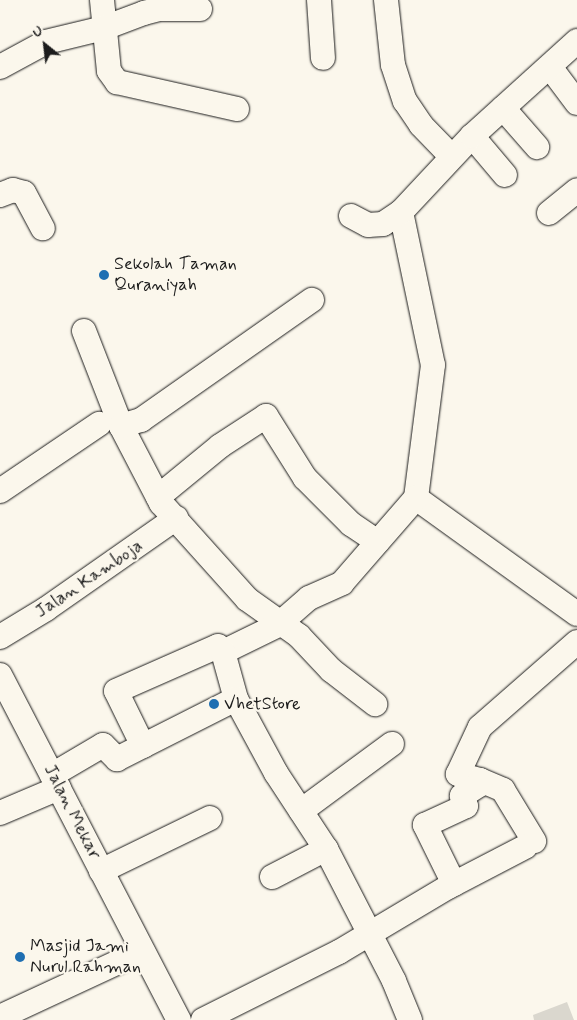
<!DOCTYPE html>
<style>
body{margin:0}
#map{position:relative;width:577px;height:1020px;overflow:hidden;background:#fbf7ec;font-family:Mynerve,sans-serif}
div>[style]{position:absolute}
.green>*{inset:0;background:#dad7ce}
.roads{filter:drop-shadow(0 0 1px #1c1c1c) drop-shadow(0 0 1px #1c1c1c)}
.minor>*{height:24px;margin:-12px;padding:0 12px;transform-origin:12px;border-radius:12px;background:#fbf7ec}
.dots>*{width:14px;height:14px;translate:-50% -50%;box-sizing:border-box;border:2px solid #fbf7ec;border-radius:50%}
span{translate:-50% -50%;white-space:nowrap;text-align:center;line-height:1.15;-webkit-text-stroke:4.5px #fbf7ec;paint-order:stroke}
.poi-label{font-size:18px;color:#1c1c1c}
.left{translate:0 -50%;text-align:left}
.street-label{font-size:18px;color:#1c1c1c}
.north{position:absolute;left:20px;top:20px;width:50px;height:50px;-webkit-text-stroke:4px #fbf7ec;paint-order:stroke;rotate:331deg;font-size:14px;font-weight:700;line-height:20px;text-align:center;color:#1c1c1c}
.north::after{content:'';display:block;margin:auto;width:18px;height:22px;background:#1c1c1c;clip-path:polygon(50% 0,100% 100%,50% 72%,0 100%)}
</style>
<div id="map">
<div class="green">
<i style="clip-path:polygon(567px 1002px,574px 1020px,534px 1020px,533px 1015px)"></i>
</div>
<div class="roads">
<div class="minor">
<i style="left:102px;top:0;width:71px;rotate:84.4deg"></i>
<i style="left:109px;top:71px;width:14px;rotate:54deg"></i>
<i style="left:117px;top:82px;width:123px;rotate:12.7deg"></i>
<i style="left:319px;top:0;width:58px;rotate:86.1deg"></i>
<i style="left:386px;top:0;width:65px;rotate:83.9deg"></i>
<i style="left:393px;top:65px;width:38px;rotate:72deg"></i>
<i style="left:405px;top:101px;width:29px;rotate:56deg"></i>
<i style="left:421px;top:125px;width:43px;rotate:45.9deg"></i>
<i style="left:0;top:67px;width:52px;rotate:-28.5deg"></i>
<i style="left:46px;top:42px;width:60px;rotate:-13.6deg"></i>
<i style="left:104px;top:28px;width:43px;rotate:-20.6deg"></i>
<i style="left:144px;top:13px;width:16px;rotate:-15deg"></i>
<i style="left:159px;top:9px;width:41px"></i>
<i style="left:550px;top:67px;width:45px;rotate:53.1deg"></i>
<i style="left:503px;top:108px;width:52px;rotate:48.9deg"></i>
<i style="left:472px;top:136px;width:51px;rotate:49.8deg"></i>
<i style="left:0;top:195px;width:14px;rotate:-21deg"></i>
<i style="left:13px;top:190px;width:11px;rotate:15deg"></i>
<i style="left:24px;top:193px;width:40px;rotate:62deg"></i>
<i style="left:401px;top:212px;width:156px;rotate:78.2deg"></i>
<i style="left:433px;top:365px;width:134px;rotate:97.3deg"></i>
<i style="left:416px;top:498px;width:198px;rotate:35.8deg"></i>
<i style="left:549px;top:213px;width:36px;rotate:-39deg"></i>
<i style="left:351px;top:216px;width:19px;rotate:28deg"></i>
<i style="left:368px;top:225px;width:15px;rotate:-4deg"></i>
<i style="left:383px;top:224px;width:22px;rotate:-34deg"></i>
<i style="left:401px;top:212px;width:104px;rotate:-46.9deg"></i>
<i style="left:472px;top:136px;width:142px;rotate:-42.1deg"></i>
<i style="left:84px;top:331px;width:102px;rotate:68.7deg"></i>
<i style="left:121px;top:426px;width:87px;rotate:62.5deg"></i>
<i style="left:161px;top:503px;width:129px;rotate:48.1deg"></i>
<i style="left:247px;top:599px;width:64px;rotate:35.4deg"></i>
<i style="left:299px;top:636px;width:47px;rotate:46.7deg"></i>
<i style="left:331px;top:670px;width:56px;rotate:37.7deg"></i>
<i style="left:121px;top:426px;width:21px;rotate:-17deg"></i>
<i style="left:141px;top:420px;width:209px;rotate:-35.1deg"></i>
<i style="left:0;top:491px;width:120px;rotate:-34.1deg"></i>
<i style="left:158px;top:497px;width:80px;rotate:-39.4deg"></i>
<i style="left:220px;top:446px;width:55px;rotate:-33.1deg"></i>
<i style="left:266px;top:416px;width:73px;rotate:57.8deg"></i>
<i style="left:305px;top:478px;width:65px;rotate:45deg"></i>
<i style="left:351px;top:524px;width:32px;rotate:34deg"></i>
<i style="left:0;top:637px;width:54px;rotate:-31.3deg"></i>
<i style="left:46px;top:609px;width:159px;rotate:-35deg"></i>
<i style="left:223px;top:652px;width:61px;rotate:-26.1deg"></i>
<i style="left:278px;top:625px;width:41px;rotate:-41.1deg"></i>
<i style="left:309px;top:598px;width:36px;rotate:-24deg"></i>
<i style="left:342px;top:583px;width:113px;rotate:-49deg"></i>
<i style="left:0;top:675px;width:389px;rotate:62.6deg"></i>
<i style="left:143px;top:746px;width:61px;rotate:-116.1deg"></i>
<i style="left:116px;top:691px;width:111px;rotate:-23.8deg"></i>
<i style="left:218px;top:646px;width:8px;rotate:50deg"></i>
<i style="left:223px;top:652px;width:49px;rotate:74.5deg"></i>
<i style="left:236px;top:699px;width:84px;rotate:61.6deg"></i>
<i style="left:276px;top:773px;width:91px;rotate:56.7deg"></i>
<i style="left:326px;top:849px;width:148px;rotate:62.7deg"></i>
<i style="left:394px;top:981px;width:42px;rotate:67.7deg"></i>
<i style="left:52px;top:775px;width:59px;rotate:-30.5deg"></i>
<i style="left:103px;top:745px;width:20px;rotate:45deg"></i>
<i style="left:117px;top:759px;width:133px;rotate:-26.8deg"></i>
<i style="left:480px;top:780px;width:23px;rotate:-165deg"></i>
<i style="left:458px;top:774px;width:52px;rotate:-64.9deg"></i>
<i style="left:480px;top:727px;width:129px;rotate:-41.2deg"></i>
<i style="left:301px;top:811px;width:113px;rotate:-36.4deg"></i>
<i style="left:0;top:813px;width:64px;rotate:-23deg"></i>
<i style="left:101px;top:871px;width:121px;rotate:-25.9deg"></i>
<i style="left:272px;top:877px;width:61px;rotate:-27.4deg"></i>
<i style="left:454px;top:884px;width:66px;rotate:-116.2deg"></i>
<i style="left:425px;top:825px;width:45px;rotate:-24.9deg"></i>
<i style="left:466px;top:806px;width:11px;rotate:-112deg"></i>
<i style="left:462px;top:796px;width:20px;rotate:-33deg"></i>
<i style="left:479px;top:785px;width:5px;rotate:-79deg"></i>
<i style="left:480px;top:780px;width:25px;rotate:23deg"></i>
<i style="left:503px;top:790px;width:60px;rotate:58.7deg"></i>
<i style="left:0;top:1017px;width:157px;rotate:-24.9deg"></i>
<i style="left:203px;top:1020px;width:152px;rotate:-26.6deg"></i>
<i style="left:339px;top:952px;width:127px;rotate:-30.8deg"></i>
<i style="left:448px;top:887px;width:87px;rotate:-27.5deg"></i>
</div>
</div>
<div class="dots">
<i style="left:104px;top:275px;background:#1f6fb2"></i>
<i style="left:214px;top:704px;background:#1f6fb2"></i>
<i style="left:20px;top:957px;background:#1f6fb2"></i>
</div>
<div class="poi-label">
<span class="left" style="left:114px;top:275px">Sekolah Taman<br>Quraniyah</span>
<span class="left" style="left:224px;top:704px">VhetStore</span>
<span class="left" style="left:30px;top:957px">Masjid Jami<br>Nurul Rahman</span>
</div>
<div class="street-label">
<span style="left:89px;top:579px;rotate:-34deg">Jalan Kamboja</span>
<span style="left:72px;top:812px;rotate:63deg">Jalan Mekar</span>
</div>
<div class="north">U</div>
</div>
